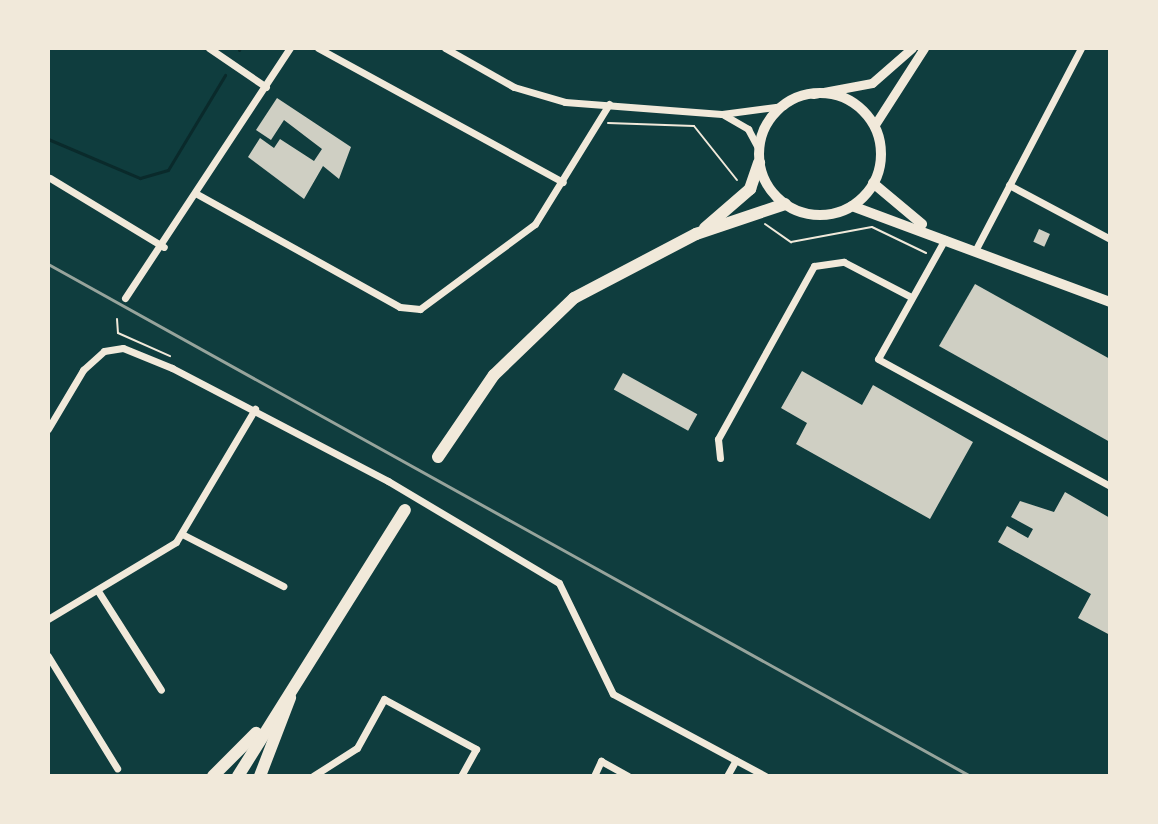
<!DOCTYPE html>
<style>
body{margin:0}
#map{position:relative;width:1158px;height:824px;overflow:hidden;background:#0f3d3e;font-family:"IBM Plex Serif",serif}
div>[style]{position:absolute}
.stream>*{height:3px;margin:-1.5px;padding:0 1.5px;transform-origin:1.5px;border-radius:1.5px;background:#0a2a2b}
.building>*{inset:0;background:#cfcfc3;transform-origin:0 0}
.path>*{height:2px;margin:-1px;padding:0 1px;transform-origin:1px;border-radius:1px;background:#f1e9da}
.minor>*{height:7px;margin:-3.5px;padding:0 3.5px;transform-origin:3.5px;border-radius:3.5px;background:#f1e9da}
.tertiary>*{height:9px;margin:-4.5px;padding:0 4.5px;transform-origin:4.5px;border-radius:4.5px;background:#f1e9da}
.secondary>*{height:10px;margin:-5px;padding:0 5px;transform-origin:5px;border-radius:5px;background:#f1e9da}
.secondary>.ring{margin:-5px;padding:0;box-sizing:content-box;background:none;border:10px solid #f1e9da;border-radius:50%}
.trunk>*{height:12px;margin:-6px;padding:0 6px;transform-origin:6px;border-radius:6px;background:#f1e9da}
.rail>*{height:3px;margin:-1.5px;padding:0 1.5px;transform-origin:1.5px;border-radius:1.5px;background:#97a49c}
span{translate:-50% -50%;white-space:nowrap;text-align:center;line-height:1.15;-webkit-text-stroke:8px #f1e9da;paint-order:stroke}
.frame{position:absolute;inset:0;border:50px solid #f1e9da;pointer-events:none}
</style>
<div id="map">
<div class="stream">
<i style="left:239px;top:50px;width:2px;rotate:-63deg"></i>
<i style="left:48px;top:139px;width:100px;rotate:23deg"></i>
<i style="left:140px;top:178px;width:29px;rotate:-16deg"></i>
<i style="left:168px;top:170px;width:111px;rotate:-59deg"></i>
</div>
<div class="building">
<i style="clip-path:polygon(277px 98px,351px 147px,339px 179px,323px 166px,304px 199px,248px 157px,260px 138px,274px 148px,280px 139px,314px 161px,322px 149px,284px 120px,271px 140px,256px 130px)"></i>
<i style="left:1039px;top:229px;width:12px;height:14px;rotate:24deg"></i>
<i style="clip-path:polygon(975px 284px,1110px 359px,1110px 442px,939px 346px)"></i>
<i style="clip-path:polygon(802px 371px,862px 405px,873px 385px,973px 442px,930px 519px,796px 444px,807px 423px,781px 408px)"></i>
<i style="left:623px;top:373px;width:85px;height:19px;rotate:29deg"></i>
<i style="clip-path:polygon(1065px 492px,1110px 518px,1110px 635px,1078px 618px,1091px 594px,998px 542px,1007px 526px,1028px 538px,1033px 529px,1011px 517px,1020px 501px,1054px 512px)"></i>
</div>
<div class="path">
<i style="left:608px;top:123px;width:86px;rotate:2deg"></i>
<i style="left:694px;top:126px;width:69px;rotate:51.5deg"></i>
<i style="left:765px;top:224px;width:32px;rotate:35deg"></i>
<i style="left:791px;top:242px;width:82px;rotate:-10.5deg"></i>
<i style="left:872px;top:227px;width:60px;rotate:25.7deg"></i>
<i style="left:117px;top:319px;width:14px;rotate:86deg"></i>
<i style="left:118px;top:333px;width:57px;rotate:23.9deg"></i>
</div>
<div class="minor">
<i style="left:209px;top:48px;width:69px;rotate:34.4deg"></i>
<i style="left:318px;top:48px;width:279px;rotate:28.7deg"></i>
<i style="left:445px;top:48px;width:79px;rotate:29.5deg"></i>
<i style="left:514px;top:87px;width:53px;rotate:16.4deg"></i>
<i style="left:565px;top:102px;width:157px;rotate:4.4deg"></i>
<i style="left:722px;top:114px;width:62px;rotate:-7.5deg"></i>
<i style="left:724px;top:115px;width:28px;rotate:30deg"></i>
<i style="left:748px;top:129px;width:24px;rotate:62deg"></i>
<i style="left:50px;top:178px;width:133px;rotate:31.2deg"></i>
<i style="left:1009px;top:185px;width:115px;rotate:28.1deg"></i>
<i style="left:197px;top:194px;width:232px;rotate:29.1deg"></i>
<i style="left:400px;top:307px;width:20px;rotate:6deg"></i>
<i style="left:420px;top:309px;width:143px;rotate:-36.5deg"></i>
<i style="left:535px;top:224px;width:141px;rotate:-58.3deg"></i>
<i style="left:945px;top:239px;width:137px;rotate:119.2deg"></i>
<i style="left:878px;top:359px;width:264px;rotate:28.7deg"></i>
<i style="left:976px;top:249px;width:227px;rotate:-62.4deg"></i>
<i style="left:125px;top:298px;width:300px;rotate:-56.6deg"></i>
<i style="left:48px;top:429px;width:69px;rotate:-59.3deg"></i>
<i style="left:83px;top:370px;width:28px;rotate:-42deg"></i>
<i style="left:104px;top:351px;width:19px;rotate:-9deg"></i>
<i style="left:123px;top:348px;width:53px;rotate:22.2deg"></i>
<i style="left:172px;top:368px;width:244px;rotate:27.6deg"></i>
<i style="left:388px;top:481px;width:199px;rotate:30.8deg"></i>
<i style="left:559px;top:583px;width:123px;rotate:64.1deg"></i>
<i style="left:613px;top:694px;width:173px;rotate:28.3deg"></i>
<i style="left:720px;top:458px;width:19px;rotate:-96deg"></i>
<i style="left:718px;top:439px;width:198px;rotate:-61deg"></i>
<i style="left:814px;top:266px;width:30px;rotate:-8deg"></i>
<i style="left:844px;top:262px;width:76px;rotate:27.6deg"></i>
<i style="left:182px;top:534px;width:114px;rotate:27.2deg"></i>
<i style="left:98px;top:591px;width:117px;rotate:57.5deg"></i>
<i style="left:48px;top:619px;width:149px;rotate:-31deg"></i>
<i style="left:176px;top:542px;width:155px;rotate:-59.3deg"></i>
<i style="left:48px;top:656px;width:132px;rotate:58.4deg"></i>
<i style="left:313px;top:776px;width:52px;rotate:-32.5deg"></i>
<i style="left:357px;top:748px;width:56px;rotate:-61.1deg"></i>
<i style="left:384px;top:699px;width:105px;rotate:28.5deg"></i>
<i style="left:476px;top:749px;width:31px;rotate:119deg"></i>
<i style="left:594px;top:776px;width:17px;rotate:-65deg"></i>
<i style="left:601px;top:761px;width:31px;rotate:29deg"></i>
<i style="left:727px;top:776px;width:18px;rotate:-61deg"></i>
</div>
<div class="tertiary">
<i style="left:813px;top:94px;width:60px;rotate:-10.6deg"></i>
<i style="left:872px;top:83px;width:53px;rotate:-41.2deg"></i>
<i style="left:874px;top:126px;width:93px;rotate:-57.3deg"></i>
</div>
<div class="secondary">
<i class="ring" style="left:759px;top:93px;width:112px;height:112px"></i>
<i style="left:873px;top:183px;width:64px;rotate:39.9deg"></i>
<i style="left:852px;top:206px;width:275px;rotate:20.4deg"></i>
</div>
<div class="trunk">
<i style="left:705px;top:228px;width:60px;rotate:-40.9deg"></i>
<i style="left:750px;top:189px;width:28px;rotate:-71deg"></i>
<i style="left:438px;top:457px;width:99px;rotate:-55.7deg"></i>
<i style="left:494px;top:375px;width:111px;rotate:-43.9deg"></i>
<i style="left:574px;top:298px;width:138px;rotate:-27.7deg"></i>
<i style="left:696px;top:234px;width:94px;rotate:-18.6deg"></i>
<i style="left:213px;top:776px;width:61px;rotate:-45deg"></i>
<i style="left:238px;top:776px;width:314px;rotate:-57.9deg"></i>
<i style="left:260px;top:776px;width:84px;rotate:-69deg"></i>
</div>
<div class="rail">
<i style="left:48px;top:264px;width:1055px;rotate:29.04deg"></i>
</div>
<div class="frame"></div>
</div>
